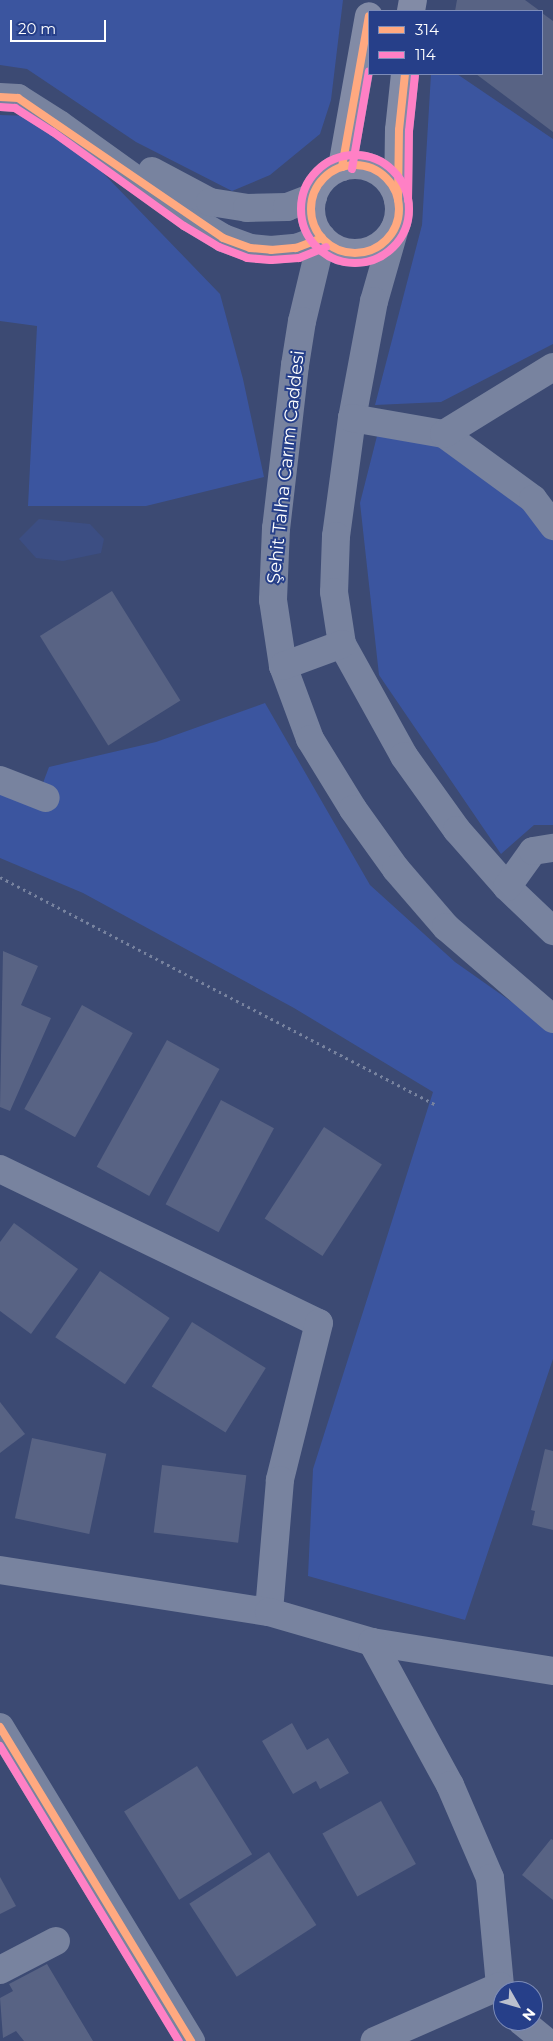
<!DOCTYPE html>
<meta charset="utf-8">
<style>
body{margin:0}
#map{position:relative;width:553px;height:2041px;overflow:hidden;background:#3c4a73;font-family:Montserrat,sans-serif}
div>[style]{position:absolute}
.green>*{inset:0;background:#3b559f}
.water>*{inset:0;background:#3c4e83}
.building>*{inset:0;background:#586384;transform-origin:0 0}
.path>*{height:3px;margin-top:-1.5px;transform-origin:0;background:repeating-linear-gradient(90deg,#78839f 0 2.5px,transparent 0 6.5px)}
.minor>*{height:28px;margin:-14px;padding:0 14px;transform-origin:14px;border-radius:14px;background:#78839f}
.major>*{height:28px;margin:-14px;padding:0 14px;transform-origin:14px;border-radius:14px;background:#828ba6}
.major>.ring{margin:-14px;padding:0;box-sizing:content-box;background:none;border:28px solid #828ba6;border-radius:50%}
.bus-1>*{height:8px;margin:-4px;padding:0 4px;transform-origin:4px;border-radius:4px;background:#ffa980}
.bus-1>.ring{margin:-4px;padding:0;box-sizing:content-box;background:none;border:8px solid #ffa980;border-radius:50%}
.bus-2>*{height:8px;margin:-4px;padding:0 4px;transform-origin:4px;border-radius:4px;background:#ff80c5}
.bus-2>.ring{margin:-4px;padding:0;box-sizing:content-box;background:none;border:8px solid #ff80c5;border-radius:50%}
span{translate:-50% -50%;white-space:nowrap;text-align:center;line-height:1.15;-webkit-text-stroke:4px #263f89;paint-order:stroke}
.street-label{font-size:18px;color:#fff}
.legend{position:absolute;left:368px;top:10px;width:175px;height:65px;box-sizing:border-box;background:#263f89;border:1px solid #7d8cb8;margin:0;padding:6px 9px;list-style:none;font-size:15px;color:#fff}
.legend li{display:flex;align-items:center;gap:10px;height:25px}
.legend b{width:25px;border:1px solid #7d8cb8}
.north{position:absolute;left:493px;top:1981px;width:50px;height:50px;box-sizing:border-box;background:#263f89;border:1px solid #7d8cb8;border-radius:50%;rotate:128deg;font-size:14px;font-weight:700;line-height:20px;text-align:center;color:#fff}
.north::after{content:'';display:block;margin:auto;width:18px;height:22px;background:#bbc0ce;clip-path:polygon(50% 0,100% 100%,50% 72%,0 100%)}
.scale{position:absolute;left:10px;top:20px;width:96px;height:22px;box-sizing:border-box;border:2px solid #fff;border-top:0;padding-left:6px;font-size:15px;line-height:18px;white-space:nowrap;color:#fff;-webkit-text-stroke:4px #263f89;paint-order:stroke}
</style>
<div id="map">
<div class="green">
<i style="clip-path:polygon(0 0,343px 0,331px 100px,320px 134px,270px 175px,232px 191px,136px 142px,27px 69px,0 65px)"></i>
<i style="clip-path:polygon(431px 74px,457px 74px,553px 139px,553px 344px,441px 402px,375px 405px,422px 225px)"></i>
<i style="clip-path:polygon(0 115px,32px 116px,77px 146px,220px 294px,243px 379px,264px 477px,146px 506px,28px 506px,37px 326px,0 321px)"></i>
<i style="clip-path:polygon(377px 436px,443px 446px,519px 502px,553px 539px,553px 825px,534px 825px,501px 854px,379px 675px,360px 503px)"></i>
<i style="clip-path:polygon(265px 703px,370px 885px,455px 962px,553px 1031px,553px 1359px,465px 1620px,308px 1576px,313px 1469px,433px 1092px,294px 1008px,83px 893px,0 858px,0 791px,35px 804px,49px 767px,156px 742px)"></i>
</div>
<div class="water">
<i style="clip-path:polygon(39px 519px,90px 524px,104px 539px,101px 553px,63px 561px,36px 558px,19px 539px)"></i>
</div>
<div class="building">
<i style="clip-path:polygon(457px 0,525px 0,540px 11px,455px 11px)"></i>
<i style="clip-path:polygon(542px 13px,553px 21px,553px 132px,476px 74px,542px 74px)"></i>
<i style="left:112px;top:591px;width:129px;height:85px;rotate:58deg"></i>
<i style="clip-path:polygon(3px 951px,38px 966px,21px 1005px,51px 1018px,10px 1111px,0 1107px)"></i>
<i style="left:82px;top:1005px;width:58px;height:119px;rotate:29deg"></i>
<i style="left:167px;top:1040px;width:60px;height:145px;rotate:29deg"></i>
<i style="left:221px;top:1100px;width:60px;height:118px;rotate:28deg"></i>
<i style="left:324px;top:1127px;width:69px;height:109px;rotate:33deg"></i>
<i style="clip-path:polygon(14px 1223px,78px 1269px,31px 1334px,0 1311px,0 1242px)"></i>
<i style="left:100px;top:1271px;width:84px;height:80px;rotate:34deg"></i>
<i style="left:192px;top:1322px;width:87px;height:76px;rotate:32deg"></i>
<i style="clip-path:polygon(0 1402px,25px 1434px,0 1453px)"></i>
<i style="left:32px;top:1438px;width:76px;height:82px;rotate:12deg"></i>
<i style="clip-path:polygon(545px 1449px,553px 1451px,553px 1530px,532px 1525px,535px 1511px,531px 1510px)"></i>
<i style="left:162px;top:1465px;width:85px;height:68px;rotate:7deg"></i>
<i style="clip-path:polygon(292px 1723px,307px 1750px,328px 1738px,349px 1773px,320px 1789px,316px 1781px,293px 1794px,262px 1741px)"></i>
<i style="left:197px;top:1766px;width:104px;height:86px;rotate:58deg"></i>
<i style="left:381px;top:1801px;width:72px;height:67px;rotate:61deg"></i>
<i style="clip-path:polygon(551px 1839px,553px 1840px,553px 1900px,522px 1875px)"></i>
<i style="left:269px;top:1852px;width:87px;height:95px;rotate:57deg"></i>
<i style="clip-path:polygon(0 1877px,16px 1906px,0 1914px)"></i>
<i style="clip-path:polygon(47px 1964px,93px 2041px,24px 2041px,16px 2031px,3px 2038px,0 1998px,13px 1991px,9px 1984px)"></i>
</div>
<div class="path">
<i style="left:0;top:877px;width:492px;rotate:27.6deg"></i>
</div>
<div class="minor">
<i style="left:0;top:97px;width:18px;rotate:3deg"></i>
<i style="left:18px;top:98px;width:49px;rotate:32.4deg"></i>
<i style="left:59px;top:124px;width:161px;rotate:35.7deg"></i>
<i style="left:190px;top:218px;width:39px;rotate:31deg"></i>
<i style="left:223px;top:238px;width:29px;rotate:20deg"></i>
<i style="left:250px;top:248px;width:21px;rotate:5deg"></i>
<i style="left:271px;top:250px;width:25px;rotate:-5deg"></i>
<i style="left:296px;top:248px;width:28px;rotate:-21deg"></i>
<i style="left:152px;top:171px;width:66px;rotate:28.1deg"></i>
<i style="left:210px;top:202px;width:37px;rotate:9deg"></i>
<i style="left:247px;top:208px;width:40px;rotate:-1.4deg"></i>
<i style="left:287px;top:207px;width:28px;rotate:-21deg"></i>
<i style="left:395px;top:228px;width:76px;rotate:106deg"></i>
<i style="left:374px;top:301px;width:119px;rotate:100.6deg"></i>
<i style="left:352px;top:418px;width:119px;rotate:97.7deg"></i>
<i style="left:336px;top:536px;width:56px;rotate:92deg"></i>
<i style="left:334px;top:592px;width:53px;rotate:81.3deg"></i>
<i style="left:342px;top:644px;width:128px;rotate:61deg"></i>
<i style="left:404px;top:756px;width:91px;rotate:54.4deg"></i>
<i style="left:457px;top:830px;width:76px;rotate:48.7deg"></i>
<i style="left:507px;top:887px;width:64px;rotate:43.7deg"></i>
<i style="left:322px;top:238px;width:85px;rotate:103.5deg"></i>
<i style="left:302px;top:321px;width:45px;rotate:99deg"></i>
<i style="left:295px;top:365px;width:164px;rotate:96.6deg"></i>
<i style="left:276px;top:528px;width:72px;rotate:92.4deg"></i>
<i style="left:273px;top:600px;width:67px;rotate:81.4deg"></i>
<i style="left:283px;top:666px;width:78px;rotate:69.7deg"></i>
<i style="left:310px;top:739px;width:82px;rotate:58.4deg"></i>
<i style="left:353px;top:809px;width:74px;rotate:54.4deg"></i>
<i style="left:396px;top:869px;width:77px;rotate:49.2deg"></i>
<i style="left:446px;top:927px;width:141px;rotate:40.7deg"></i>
<i style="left:352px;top:418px;width:93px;rotate:9.9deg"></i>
<i style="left:444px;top:434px;width:110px;rotate:36.1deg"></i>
<i style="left:533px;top:499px;width:34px;rotate:53deg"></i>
<i style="left:444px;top:434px;width:128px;rotate:-31.6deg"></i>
<i style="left:283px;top:666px;width:63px;rotate:-20.4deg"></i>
<i style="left:0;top:780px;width:49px;rotate:21.4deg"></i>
<i style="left:507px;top:887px;width:44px;rotate:-54.2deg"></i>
<i style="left:533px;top:851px;width:20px;rotate:-9deg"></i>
<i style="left:0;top:1169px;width:354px;rotate:25.8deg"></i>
<i style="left:319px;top:1323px;width:162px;rotate:104deg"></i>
<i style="left:280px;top:1480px;width:132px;rotate:94.8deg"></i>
<i style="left:0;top:1570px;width:272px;rotate:8.9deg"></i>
<i style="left:269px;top:1612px;width:107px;rotate:16.2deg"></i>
<i style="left:372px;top:1642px;width:183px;rotate:9.1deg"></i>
<i style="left:372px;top:1642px;width:163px;rotate:61.4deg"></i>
<i style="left:450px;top:1785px;width:101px;rotate:66.7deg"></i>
<i style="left:490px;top:1878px;width:108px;rotate:84.7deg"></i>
<i style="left:500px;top:1986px;width:137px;rotate:156.3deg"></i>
<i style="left:0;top:1727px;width:368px;rotate:58.7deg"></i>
<i style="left:0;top:1970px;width:63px;rotate:-27.4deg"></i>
<i style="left:521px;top:2021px;width:32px;rotate:39deg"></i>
</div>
<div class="major">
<i style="left:411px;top:11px;width:11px;rotate:-80deg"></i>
<i class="ring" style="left:311px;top:165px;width:60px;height:60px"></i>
<i style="left:342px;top:167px;width:153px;rotate:-79.9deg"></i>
<i style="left:398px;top:200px;width:70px;rotate:-89.2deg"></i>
<i style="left:399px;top:130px;width:56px;rotate:-83.9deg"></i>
</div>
<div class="bus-1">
<i style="left:0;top:97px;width:18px;rotate:3deg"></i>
<i style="left:18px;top:98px;width:248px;rotate:34.3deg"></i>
<i style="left:223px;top:238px;width:29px;rotate:20deg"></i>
<i style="left:250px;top:248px;width:21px;rotate:5deg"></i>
<i style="left:271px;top:250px;width:25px;rotate:-5deg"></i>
<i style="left:296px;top:248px;width:28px;rotate:-21deg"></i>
<i class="ring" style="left:311px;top:165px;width:80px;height:80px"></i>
<i style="left:342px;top:167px;width:153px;rotate:-79.9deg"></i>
<i style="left:398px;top:200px;width:70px;rotate:-89.2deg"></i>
<i style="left:399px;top:130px;width:56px;rotate:-83.9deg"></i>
<i style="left:0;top:1727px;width:368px;rotate:58.7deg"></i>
</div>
<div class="bus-2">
<i style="left:0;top:107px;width:15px;rotate:4deg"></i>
<i style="left:15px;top:108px;width:45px;rotate:32.3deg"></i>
<i style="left:53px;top:132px;width:161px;rotate:35.7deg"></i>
<i style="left:184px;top:226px;width:41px;rotate:31deg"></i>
<i style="left:219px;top:247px;width:30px;rotate:21deg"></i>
<i style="left:247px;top:258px;width:24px;rotate:5deg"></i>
<i style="left:271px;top:260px;width:28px;rotate:-4deg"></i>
<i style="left:299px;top:258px;width:29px;rotate:-22deg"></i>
<i class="ring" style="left:301px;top:155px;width:100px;height:100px"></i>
<i style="left:352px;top:169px;width:99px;rotate:-80.2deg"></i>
<i style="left:408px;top:200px;width:69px;rotate:-89.2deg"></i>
<i style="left:409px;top:131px;width:56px;rotate:-83.9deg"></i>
<i style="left:0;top:1746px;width:345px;rotate:58.8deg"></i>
</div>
<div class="street-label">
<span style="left:286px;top:467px;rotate:-84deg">Şehit Talha Carım Caddesi</span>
</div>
<ul class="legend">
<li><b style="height:6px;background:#ffa980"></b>314</li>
<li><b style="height:6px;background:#ff80c5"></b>114</li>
</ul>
<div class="north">N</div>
<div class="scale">20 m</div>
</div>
